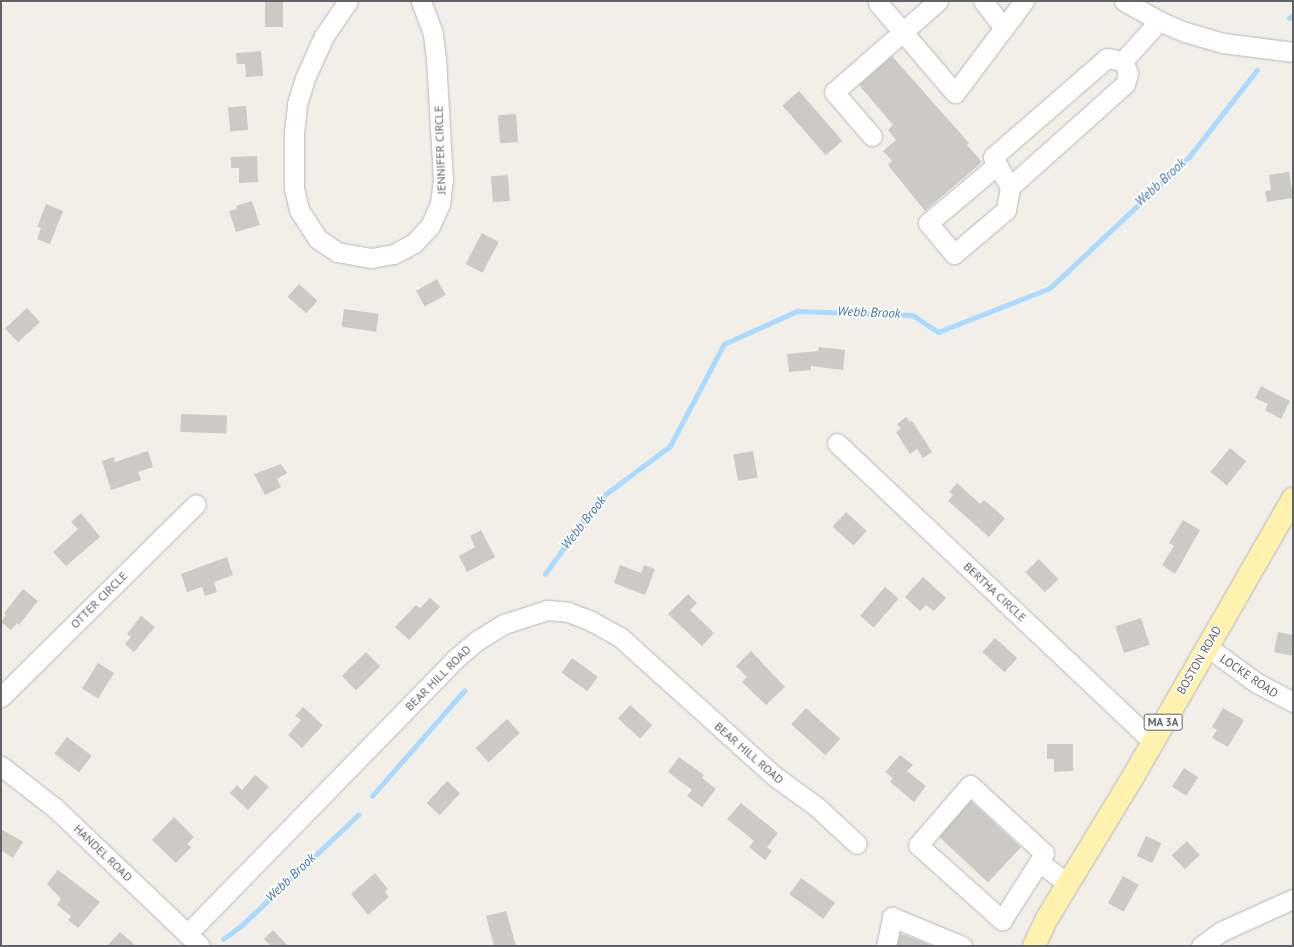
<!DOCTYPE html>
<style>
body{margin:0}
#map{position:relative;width:1294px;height:947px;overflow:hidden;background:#f1efe8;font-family:"PT Sans",sans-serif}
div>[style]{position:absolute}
.stream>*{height:4.5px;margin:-2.25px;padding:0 2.25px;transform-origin:2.25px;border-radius:2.25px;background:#aadaff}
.building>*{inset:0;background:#cccac5;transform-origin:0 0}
.roads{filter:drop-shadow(0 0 1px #b5b8bc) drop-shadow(0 0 1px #b5b8bc)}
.minor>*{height:19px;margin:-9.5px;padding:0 9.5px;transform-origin:9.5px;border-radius:9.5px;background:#fff}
.major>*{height:22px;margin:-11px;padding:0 11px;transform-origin:11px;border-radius:11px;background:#fff2af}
span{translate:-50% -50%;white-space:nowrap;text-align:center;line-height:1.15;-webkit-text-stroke:3.5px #fff;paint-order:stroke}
.shield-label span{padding:1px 3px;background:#fff;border:1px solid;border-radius:3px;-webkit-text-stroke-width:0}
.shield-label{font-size:11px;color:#5f6368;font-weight:700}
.street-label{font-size:12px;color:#5f6368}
.water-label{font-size:13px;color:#4174aa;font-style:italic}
.frame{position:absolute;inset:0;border:2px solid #5f6368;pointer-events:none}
</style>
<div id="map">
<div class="stream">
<i style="left:1289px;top:18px;width:5px;rotate:-37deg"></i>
<i style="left:545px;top:574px;width:92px;rotate:-54.2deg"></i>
<i style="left:599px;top:499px;width:89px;rotate:-36.7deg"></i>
<i style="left:670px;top:446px;width:115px;rotate:-62.1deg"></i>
<i style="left:724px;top:344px;width:80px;rotate:-24.3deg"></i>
<i style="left:797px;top:311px;width:116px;rotate:2deg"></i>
<i style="left:913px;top:315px;width:30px;rotate:34deg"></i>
<i style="left:938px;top:332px;width:120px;rotate:-21.4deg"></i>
<i style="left:1050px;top:288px;width:191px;rotate:-43.3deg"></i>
<i style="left:1189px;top:157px;width:110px;rotate:-52deg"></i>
<i style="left:372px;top:796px;width:140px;rotate:-48.8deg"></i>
<i style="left:223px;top:939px;width:24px;rotate:-36deg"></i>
<i style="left:242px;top:925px;width:160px;rotate:-43.5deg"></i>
</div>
<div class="building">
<i style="left:265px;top:1px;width:18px;height:26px"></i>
<i style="clip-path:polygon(261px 51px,263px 76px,246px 77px,245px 64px,237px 64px,236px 53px)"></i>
<i style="clip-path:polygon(892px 56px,969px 143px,967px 145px,982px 162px,925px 211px,888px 165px,892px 161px,883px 151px,896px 140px,888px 130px,893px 125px,859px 85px)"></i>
<i style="left:799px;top:91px;width:66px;height:22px;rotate:49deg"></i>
<i style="left:246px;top:106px;width:24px;height:18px;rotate:85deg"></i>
<i style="left:516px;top:114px;width:28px;height:18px;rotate:86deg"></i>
<i style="clip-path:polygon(257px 156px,258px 182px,239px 183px,239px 168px,231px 168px,231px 157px)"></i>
<i style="clip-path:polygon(1289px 172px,1293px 198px,1267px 202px,1265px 191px,1271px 190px,1269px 175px)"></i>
<i style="left:508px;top:175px;width:26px;height:17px;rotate:86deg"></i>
<i style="clip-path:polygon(252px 201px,260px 225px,236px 232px,229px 211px,237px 209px,236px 206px)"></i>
<i style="clip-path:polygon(46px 204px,63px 211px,50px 244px,37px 239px,41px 228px,37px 227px)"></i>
<i style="left:482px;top:233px;width:19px;height:35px;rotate:28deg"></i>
<i style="left:437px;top:279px;width:18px;height:24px;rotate:61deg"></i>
<i style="left:299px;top:284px;width:25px;height:17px;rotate:42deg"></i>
<i style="left:27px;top:308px;width:19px;height:30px;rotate:47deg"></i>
<i style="left:344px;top:309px;width:35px;height:18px;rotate:8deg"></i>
<i style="clip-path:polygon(819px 347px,845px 350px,843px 370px,811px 366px,811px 370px,789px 372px,787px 354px,818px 351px)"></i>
<i style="clip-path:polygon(1261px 386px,1290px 401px,1281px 419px,1265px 410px,1268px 404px,1255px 398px)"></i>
<i style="left:181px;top:414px;width:46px;height:18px;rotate:2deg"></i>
<i style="clip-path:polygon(906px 417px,910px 422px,912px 421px,932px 452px,923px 458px,917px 449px,910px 454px,896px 432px,901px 429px,897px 424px)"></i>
<i style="left:1230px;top:448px;width:21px;height:31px;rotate:39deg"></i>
<i style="clip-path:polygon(148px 451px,153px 467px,138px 472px,141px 480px,111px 490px,102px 461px,114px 457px,115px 462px)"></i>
<i style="left:753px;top:451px;width:27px;height:20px;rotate:80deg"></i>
<i style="clip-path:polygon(281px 464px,287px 473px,277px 479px,281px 487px,265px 495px,254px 474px)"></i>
<i style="clip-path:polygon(957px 483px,980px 504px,984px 500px,1005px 518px,989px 537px,948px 501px,953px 495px,949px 492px)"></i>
<i style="left:846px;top:512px;width:28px;height:20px;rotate:42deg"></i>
<i style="clip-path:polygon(81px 513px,100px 537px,66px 566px,53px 552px,78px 529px,71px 522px)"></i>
<i style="clip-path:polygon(1183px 520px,1200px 530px,1175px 574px,1162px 565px,1174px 546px,1169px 543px)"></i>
<i style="clip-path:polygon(481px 530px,495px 557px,467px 572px,459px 556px,475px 547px,470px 536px)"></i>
<i style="clip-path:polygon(227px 557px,233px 575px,214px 582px,217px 592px,205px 596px,202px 587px,187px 592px,181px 574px)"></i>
<i style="left:1039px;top:559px;width:28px;height:19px;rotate:46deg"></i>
<i style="clip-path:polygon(620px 565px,641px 573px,644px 565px,655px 569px,645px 595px,614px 583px)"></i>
<i style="clip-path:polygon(923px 577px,946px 598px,934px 611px,926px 605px,920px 611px,905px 597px)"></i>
<i style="left:885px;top:587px;width:18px;height:38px;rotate:41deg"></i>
<i style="clip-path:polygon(23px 589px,38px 601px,19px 625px,17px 623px,11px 630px,1px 622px,6px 615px,4px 613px)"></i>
<i style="clip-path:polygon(688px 594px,697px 603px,690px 610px,714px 633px,702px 646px,668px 614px)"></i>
<i style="clip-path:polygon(430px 598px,440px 607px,409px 640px,395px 627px,416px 605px,420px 608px)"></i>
<i style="clip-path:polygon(141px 616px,155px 627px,134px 652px,125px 644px,131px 637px,127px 634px)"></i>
<i style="left:1141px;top:618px;width:28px;height:27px;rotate:72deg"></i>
<i style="clip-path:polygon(1278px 632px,1293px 635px,1293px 656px,1274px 652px)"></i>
<i style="left:995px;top:638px;width:30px;height:19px;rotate:42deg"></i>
<i style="clip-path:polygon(751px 651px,785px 687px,766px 705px,742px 682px,747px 677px,736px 666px)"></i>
<i style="left:366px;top:652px;width:20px;height:34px;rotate:45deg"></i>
<i style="left:572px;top:658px;width:32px;height:18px;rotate:36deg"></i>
<i style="left:98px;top:663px;width:19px;height:30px;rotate:32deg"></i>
<i style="left:630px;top:705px;width:30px;height:18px;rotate:42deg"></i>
<i style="clip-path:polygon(303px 707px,323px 725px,302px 748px,288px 735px,301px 720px,295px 716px)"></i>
<i style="left:806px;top:708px;width:46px;height:22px;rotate:42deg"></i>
<i style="clip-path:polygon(1223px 708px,1244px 720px,1228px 747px,1212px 738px,1217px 730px,1212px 727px)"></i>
<i style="left:507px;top:719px;width:19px;height:43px;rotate:47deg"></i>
<i style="left:67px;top:737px;width:31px;height:21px;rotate:37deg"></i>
<i style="clip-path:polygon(1047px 744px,1073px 744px,1073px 771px,1054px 772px,1054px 759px,1047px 759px)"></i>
<i style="clip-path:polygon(900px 755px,913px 765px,907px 771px,926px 786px,914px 802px,890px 782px,893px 778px,885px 772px)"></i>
<i style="clip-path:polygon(679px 757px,704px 775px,702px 778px,716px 789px,702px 807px,687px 796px,692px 790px,668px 772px)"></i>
<i style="left:1184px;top:768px;width:17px;height:22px;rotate:33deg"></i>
<i style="clip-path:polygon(255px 775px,269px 787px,248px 810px,230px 793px,237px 785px,242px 790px)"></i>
<i style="left:447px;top:781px;width:18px;height:30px;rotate:43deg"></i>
<i style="left:971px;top:801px;width:68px;height:48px;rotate:43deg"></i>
<i style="clip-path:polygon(741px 803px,778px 833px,767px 847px,772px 851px,765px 860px,749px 847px,754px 841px,727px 819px)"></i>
<i style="clip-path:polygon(174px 817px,194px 837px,187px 844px,191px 847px,176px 863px,152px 840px)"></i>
<i style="clip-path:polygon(1px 829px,23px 842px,13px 858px,1px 850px)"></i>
<i style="left:1146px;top:836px;width:17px;height:22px;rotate:25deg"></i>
<i style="left:1187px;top:841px;width:19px;height:21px;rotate:47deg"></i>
<i style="clip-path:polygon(58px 870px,100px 902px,78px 928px,68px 920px,71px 916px,57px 905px,61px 899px,47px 884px)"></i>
<i style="clip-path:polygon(375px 873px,388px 889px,385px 892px,389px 897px,368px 915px,351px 894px)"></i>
<i style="left:1123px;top:876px;width:18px;height:31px;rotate:29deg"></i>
<i style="left:801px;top:878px;width:42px;height:20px;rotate:36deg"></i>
<i style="clip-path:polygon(506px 911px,516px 946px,494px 946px,486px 916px)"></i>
<i style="clip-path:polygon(273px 930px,288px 946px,271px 946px,264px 939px)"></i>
<i style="clip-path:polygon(120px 932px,136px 946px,107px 946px)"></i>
<i style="clip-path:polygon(900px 934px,908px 936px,932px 946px,897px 946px)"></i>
</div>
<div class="roads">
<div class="minor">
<i style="left:348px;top:1px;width:42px;rotate:124.4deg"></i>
<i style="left:324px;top:36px;width:46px;rotate:114.3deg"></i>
<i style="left:305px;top:78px;width:28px;rotate:107deg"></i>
<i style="left:297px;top:105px;width:28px;rotate:96deg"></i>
<i style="left:294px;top:133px;width:55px;rotate:90deg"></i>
<i style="left:294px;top:188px;width:23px;rotate:77deg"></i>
<i style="left:299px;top:210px;width:35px;rotate:57deg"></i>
<i style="left:318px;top:239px;width:23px;rotate:34deg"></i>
<i style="left:337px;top:252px;width:35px;rotate:10deg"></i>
<i style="left:371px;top:258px;width:23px;rotate:-10deg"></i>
<i style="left:394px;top:254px;width:23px;rotate:-29deg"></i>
<i style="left:414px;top:243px;width:23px;rotate:-47deg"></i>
<i style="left:430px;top:226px;width:24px;rotate:-66deg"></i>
<i style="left:440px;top:204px;width:24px;rotate:-83deg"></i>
<i style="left:443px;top:180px;width:121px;rotate:-93.3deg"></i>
<i style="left:436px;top:59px;width:26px;rotate:-97deg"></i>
<i style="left:433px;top:33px;width:34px;rotate:-111deg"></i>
<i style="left:983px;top:1px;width:34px;rotate:52deg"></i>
<i style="left:1124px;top:1px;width:40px;rotate:29.7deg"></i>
<i style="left:1159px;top:21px;width:28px;rotate:23deg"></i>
<i style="left:1185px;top:32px;width:40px;rotate:16deg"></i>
<i style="left:1223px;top:43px;width:71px;rotate:7.3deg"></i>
<i style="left:878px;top:3px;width:118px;rotate:49.5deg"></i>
<i style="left:955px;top:93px;width:115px;rotate:-53.1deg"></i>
<i style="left:1107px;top:58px;width:16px;rotate:11deg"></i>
<i style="left:1123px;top:61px;width:13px;rotate:67deg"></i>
<i style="left:1128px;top:73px;width:11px;rotate:105deg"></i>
<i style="left:1125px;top:84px;width:154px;rotate:138.2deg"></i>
<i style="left:1010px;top:187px;width:34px;rotate:-120deg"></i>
<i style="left:993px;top:157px;width:151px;rotate:-41deg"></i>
<i style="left:1123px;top:61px;width:54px;rotate:-48deg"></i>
<i style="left:872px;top:136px;width:58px;rotate:-130.8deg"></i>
<i style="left:834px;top:92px;width:138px;rotate:-41.2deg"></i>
<i style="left:997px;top:165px;width:90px;rotate:140deg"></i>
<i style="left:928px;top:223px;width:40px;rotate:50deg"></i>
<i style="left:954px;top:254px;width:68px;rotate:-40.2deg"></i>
<i style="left:1006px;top:210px;width:23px;rotate:-80deg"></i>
<i style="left:837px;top:443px;width:434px;rotate:43.4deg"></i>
<i style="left:1206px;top:646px;width:63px;rotate:36deg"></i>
<i style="left:1257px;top:683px;width:41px;rotate:27.8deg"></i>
<i style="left:1px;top:697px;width:274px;rotate:-44.7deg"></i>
<i style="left:1px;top:766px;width:68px;rotate:37.9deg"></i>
<i style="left:55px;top:808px;width:200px;rotate:43.6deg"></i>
<i style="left:1039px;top:862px;width:10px;rotate:-61deg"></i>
<i style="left:1044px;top:853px;width:100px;rotate:-137.4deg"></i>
<i style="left:970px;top:785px;width:79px;rotate:130.9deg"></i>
<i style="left:918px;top:845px;width:113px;rotate:41.8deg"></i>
<i style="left:1002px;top:920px;width:69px;rotate:-57.5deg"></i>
<i style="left:1039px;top:862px;width:36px;rotate:37deg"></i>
<i style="left:187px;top:934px;width:384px;rotate:-45.7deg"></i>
<i style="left:455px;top:659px;width:30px;rotate:-40deg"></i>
<i style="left:478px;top:640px;width:31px;rotate:-32deg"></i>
<i style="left:504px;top:624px;width:45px;rotate:-18deg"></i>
<i style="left:547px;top:610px;width:21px;rotate:5deg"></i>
<i style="left:568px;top:612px;width:25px;rotate:21deg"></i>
<i style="left:591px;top:621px;width:33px;rotate:29deg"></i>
<i style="left:620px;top:637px;width:206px;rotate:42deg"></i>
<i style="left:773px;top:775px;width:54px;rotate:36deg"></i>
<i style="left:817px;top:807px;width:54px;rotate:42.8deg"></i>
<i style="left:886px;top:946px;width:30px;rotate:-78deg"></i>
<i style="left:892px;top:917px;width:76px;rotate:22.5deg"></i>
<i style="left:1201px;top:946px;width:26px;rotate:-36deg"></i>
<i style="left:1222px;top:931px;width:78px;rotate:-24.3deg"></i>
</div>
<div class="major">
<i style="left:1034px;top:946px;width:29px;rotate:-65deg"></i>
<i style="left:1046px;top:920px;width:162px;rotate:-58.7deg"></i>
<i style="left:1130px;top:782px;width:327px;rotate:-60.1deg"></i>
</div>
</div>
<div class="shield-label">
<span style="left:1163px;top:722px">MA 3A</span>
</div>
<div class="street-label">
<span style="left:440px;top:150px;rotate:-92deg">JENNIFER CIRCLE</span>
<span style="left:995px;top:592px;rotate:43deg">BERTHA CIRCLE</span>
<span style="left:99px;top:600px;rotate:-45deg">OTTER CIRCLE</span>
<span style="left:1199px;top:660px;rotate:-60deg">BOSTON ROAD</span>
<span style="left:1249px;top:676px;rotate:34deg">LOCKE ROAD</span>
<span style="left:438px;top:678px;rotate:-45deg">BEAR HILL ROAD</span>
<span style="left:749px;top:753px;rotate:41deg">BEAR HILL ROAD</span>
<span style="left:103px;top:853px;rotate:44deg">HANDEL ROAD</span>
</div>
<div class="water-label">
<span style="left:1161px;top:183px;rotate:-43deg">Webb Brook</span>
<span style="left:869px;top:313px;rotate:2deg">Webb Brook</span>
<span style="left:584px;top:523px;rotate:-52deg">Webb Brook</span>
<span style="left:291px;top:878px;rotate:-44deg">Webb Brook</span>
</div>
<div class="frame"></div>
</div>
